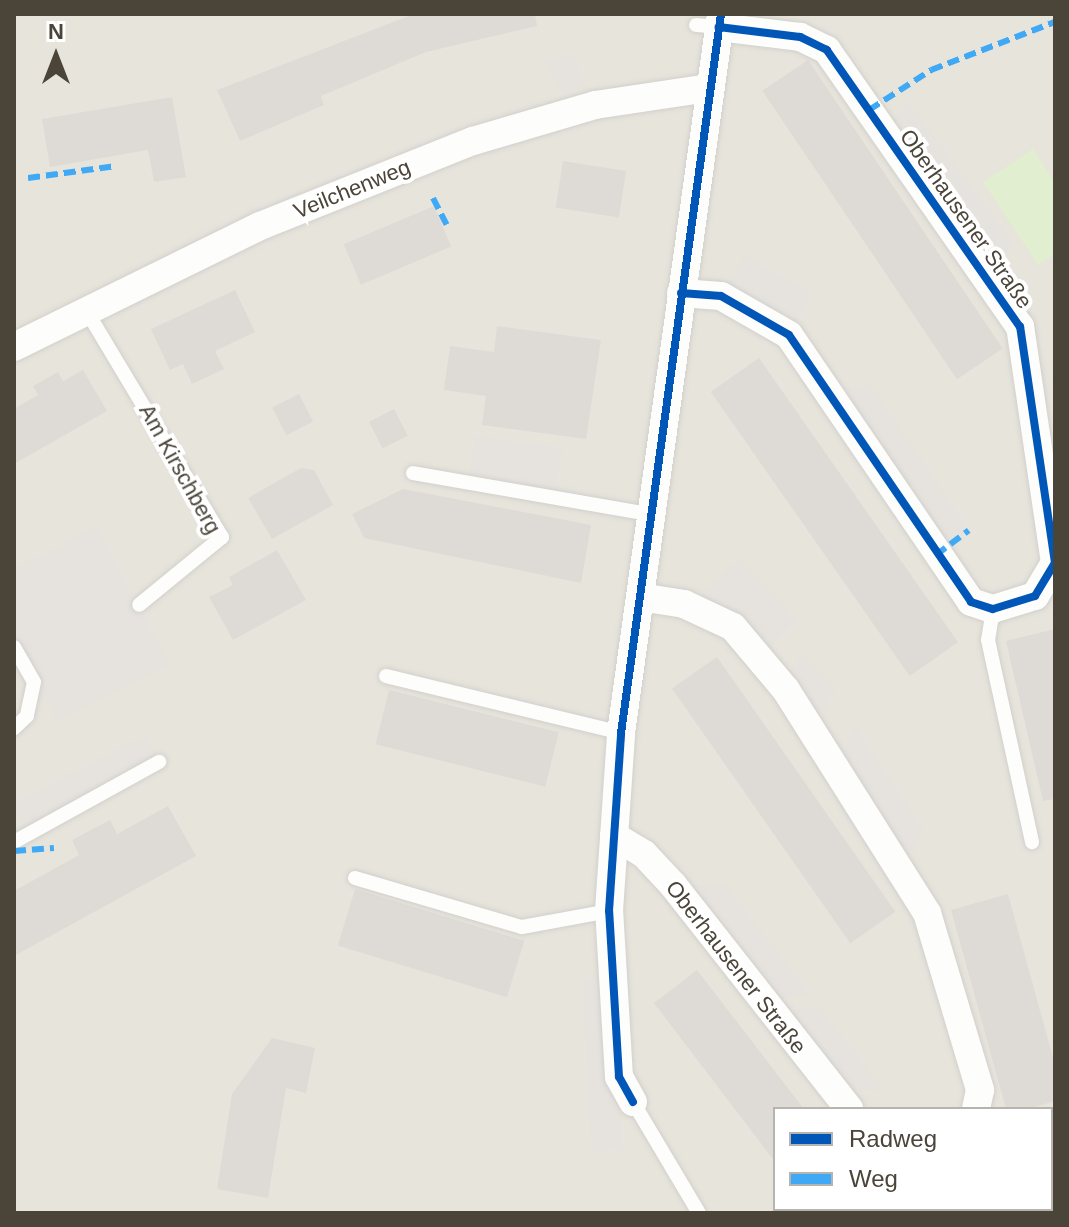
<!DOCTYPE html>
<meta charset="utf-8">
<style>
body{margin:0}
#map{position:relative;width:1069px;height:1227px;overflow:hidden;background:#f4f2ee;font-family:Helvetica,sans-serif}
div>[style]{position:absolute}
.residential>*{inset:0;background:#e7e4dc}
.green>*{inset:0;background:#e1eecf}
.parking>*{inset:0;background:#e6e3df;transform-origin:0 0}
.building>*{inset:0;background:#dedbd6;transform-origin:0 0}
.roads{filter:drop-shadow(0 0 2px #d2d0cb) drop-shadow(0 0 2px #d2d0cb)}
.lane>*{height:14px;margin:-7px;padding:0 7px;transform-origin:7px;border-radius:7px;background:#fdfdfc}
.street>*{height:28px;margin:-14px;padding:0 14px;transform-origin:14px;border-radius:14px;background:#fdfdfc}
.quiet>*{height:6px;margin-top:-3px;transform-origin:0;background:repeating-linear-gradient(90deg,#3fa9f5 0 12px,transparent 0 18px)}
.cycleway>*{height:8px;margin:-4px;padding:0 4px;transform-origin:4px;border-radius:4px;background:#0057b8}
span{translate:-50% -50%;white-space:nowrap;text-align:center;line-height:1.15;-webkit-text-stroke:8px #fff;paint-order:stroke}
.street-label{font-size:22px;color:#4b4439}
.frame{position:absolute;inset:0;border:16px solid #4b4439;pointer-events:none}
.legend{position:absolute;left:773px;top:1107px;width:280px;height:104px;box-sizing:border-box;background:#fff;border:2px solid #b7b4b0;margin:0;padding:10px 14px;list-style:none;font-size:24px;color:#4b4439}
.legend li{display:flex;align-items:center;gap:16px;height:40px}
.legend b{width:40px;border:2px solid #b7b4b0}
.north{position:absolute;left:16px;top:16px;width:80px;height:80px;-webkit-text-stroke:6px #fff;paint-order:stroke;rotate:0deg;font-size:22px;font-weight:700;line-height:32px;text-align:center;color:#4b4439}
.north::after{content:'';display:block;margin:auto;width:28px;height:36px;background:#4b4439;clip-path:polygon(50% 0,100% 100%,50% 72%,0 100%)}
</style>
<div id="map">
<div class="residential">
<i style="clip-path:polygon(evenodd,14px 14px,1055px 14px,1055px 1213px,14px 1213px,14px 14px,775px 1109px,1051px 1109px,1051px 1209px,775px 1209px,775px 1109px)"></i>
</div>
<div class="green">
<i style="clip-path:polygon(1033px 149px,1055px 183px,1055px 254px,1038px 265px,983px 182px)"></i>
</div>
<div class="parking">
<i style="clip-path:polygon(571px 53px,586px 86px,561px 94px,546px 61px)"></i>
<i style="clip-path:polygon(908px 101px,1014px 243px,992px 288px,884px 133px)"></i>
<i style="left:745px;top:255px;width:78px;height:48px;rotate:30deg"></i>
<i style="clip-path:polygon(871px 385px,969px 530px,936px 555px,827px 391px)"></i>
<i style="left:475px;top:436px;width:88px;height:47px;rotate:8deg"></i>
<i style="clip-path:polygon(98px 526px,169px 664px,57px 722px,14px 638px,14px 569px)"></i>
<i style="left:739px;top:559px;width:85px;height:51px;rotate:46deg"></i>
<i style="clip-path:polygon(801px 652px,835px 689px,815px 736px,786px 691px)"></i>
<i style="clip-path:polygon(854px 724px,923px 829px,903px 869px,837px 770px)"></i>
<i style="left:145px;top:735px;width:30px;height:149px;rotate:63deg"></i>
<i style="clip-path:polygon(673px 885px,726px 885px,811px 995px,763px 1000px)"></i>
<i style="left:614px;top:978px;width:172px;height:32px;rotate:87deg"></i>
<i style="clip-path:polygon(820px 1007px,884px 1090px,834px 1090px,773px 1012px)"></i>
</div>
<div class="building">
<i style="clip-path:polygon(414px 14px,535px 14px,537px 26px,426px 52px,321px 96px,324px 105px,240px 141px,217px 90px)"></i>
<i style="left:808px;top:60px;width:348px;height:55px;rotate:56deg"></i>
<i style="clip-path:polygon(172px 97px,186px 177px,154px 182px,148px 150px,50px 167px,42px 119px)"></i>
<i style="left:563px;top:161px;width:64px;height:47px;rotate:9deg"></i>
<i style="left:434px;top:206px;width:44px;height:98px;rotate:67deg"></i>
<i style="clip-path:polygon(235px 290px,255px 332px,215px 351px,224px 369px,192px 384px,183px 364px,170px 370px,151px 329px)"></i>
<i style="clip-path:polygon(497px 326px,601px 340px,586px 439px,482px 425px,486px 396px,444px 390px,450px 346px,494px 352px)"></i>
<i style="left:759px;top:358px;width:347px;height:59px;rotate:55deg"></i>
<i style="clip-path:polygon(83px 370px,107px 411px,14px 464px,14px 409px,38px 395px,33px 386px,58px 372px,63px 381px)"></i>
<i style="left:299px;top:394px;width:31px;height:30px;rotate:63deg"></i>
<i style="left:394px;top:409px;width:30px;height:28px;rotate:63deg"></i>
<i style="clip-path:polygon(301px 468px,314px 470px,333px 505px,272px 539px,248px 498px)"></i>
<i style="clip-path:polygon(403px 489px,591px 525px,581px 583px,364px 538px,352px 514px)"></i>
<i style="clip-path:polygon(277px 550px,306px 600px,233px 640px,209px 597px,233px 585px,229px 577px)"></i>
<i style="clip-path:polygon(1055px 629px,1055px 799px,1043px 801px,1006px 641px)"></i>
<i style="left:717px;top:657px;width:311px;height:55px;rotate:55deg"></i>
<i style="left:389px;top:690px;width:175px;height:56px;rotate:14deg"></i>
<i style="clip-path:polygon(168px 806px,196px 856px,14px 956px,14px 891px,79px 855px,72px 840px,110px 820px,117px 834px)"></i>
<i style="left:355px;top:889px;width:177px;height:59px;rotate:17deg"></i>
<i style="clip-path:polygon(1008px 894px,1055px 1065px,1055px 1101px,1028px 1109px,1006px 1109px,951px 910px)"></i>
<i style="clip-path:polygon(697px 970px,804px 1109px,775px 1109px,775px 1162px,654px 1003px)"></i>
<i style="clip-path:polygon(272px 1038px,315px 1048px,306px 1093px,286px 1088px,268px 1198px,217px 1189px,232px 1094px)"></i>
</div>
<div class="roads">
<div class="lane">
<i style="left:696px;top:25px;width:23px;rotate:5deg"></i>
<i style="left:86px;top:310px;width:265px;rotate:59.1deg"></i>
<i style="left:222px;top:537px;width:107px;rotate:140.7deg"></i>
<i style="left:413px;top:473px;width:240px;rotate:9.9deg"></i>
<i style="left:993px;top:609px;width:31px;rotate:99deg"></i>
<i style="left:988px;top:640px;width:207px;rotate:77.7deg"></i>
<i style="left:14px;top:647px;width:40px;rotate:60.3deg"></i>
<i style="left:34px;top:682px;width:35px;rotate:102deg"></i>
<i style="left:27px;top:716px;width:18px;rotate:137deg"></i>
<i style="left:386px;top:676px;width:242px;rotate:13.6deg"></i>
<i style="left:14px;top:842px;width:166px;rotate:-28.9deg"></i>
<i style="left:355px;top:878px;width:174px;rotate:16.4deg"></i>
<i style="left:522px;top:927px;width:88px;rotate:-10.4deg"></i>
<i style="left:633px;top:1102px;width:129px;rotate:59.3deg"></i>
<i style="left:921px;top:1209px;width:4px;rotate:76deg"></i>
</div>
<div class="street">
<i style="left:681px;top:293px;width:40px;rotate:4.3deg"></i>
<i style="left:721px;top:296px;width:78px;rotate:29.8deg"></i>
<i style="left:789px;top:335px;width:323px;rotate:55.7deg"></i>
<i style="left:971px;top:602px;width:23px;rotate:18deg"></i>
<i style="left:993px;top:609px;width:44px;rotate:-17.2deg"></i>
<i style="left:1035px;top:596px;width:39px;rotate:-59deg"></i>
<i style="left:1055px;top:563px;width:239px;rotate:-98.4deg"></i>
<i style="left:1020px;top:327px;width:338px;rotate:-124.9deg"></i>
<i style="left:827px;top:50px;width:30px;rotate:-154deg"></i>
<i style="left:800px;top:37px;width:82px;rotate:-173deg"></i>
<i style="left:14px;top:347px;width:274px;rotate:-26.2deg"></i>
<i style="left:260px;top:226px;width:229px;rotate:-21.8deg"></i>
<i style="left:473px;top:141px;width:127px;rotate:-16.4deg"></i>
<i style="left:595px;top:105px;width:115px;rotate:-8.5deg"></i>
<i style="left:640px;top:597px;width:45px;rotate:9deg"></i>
<i style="left:684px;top:604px;width:54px;rotate:25.1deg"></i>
<i style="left:733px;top:627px;width:82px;rotate:49.9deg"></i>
<i style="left:786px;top:690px;width:264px;rotate:57.7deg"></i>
<i style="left:927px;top:913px;width:185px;rotate:73.3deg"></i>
<i style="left:980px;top:1090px;width:19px;rotate:102deg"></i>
<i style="left:614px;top:836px;width:35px;rotate:31deg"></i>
<i style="left:644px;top:854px;width:42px;rotate:46.9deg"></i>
<i style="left:673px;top:885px;width:285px;rotate:51.8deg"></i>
<i style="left:633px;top:1102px;width:29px;rotate:-119deg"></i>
<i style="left:619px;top:1077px;width:166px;rotate:-93.4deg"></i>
<i style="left:609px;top:911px;width:178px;rotate:-86.1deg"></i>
<i style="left:621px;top:733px;width:726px;rotate:-82.08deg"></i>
</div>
</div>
<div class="quiet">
<i style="left:869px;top:110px;width:74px;rotate:-32.8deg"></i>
<i style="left:931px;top:70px;width:133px;rotate:-21.2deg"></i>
<i style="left:28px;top:178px;width:89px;rotate:-7.8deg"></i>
<i style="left:433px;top:198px;width:30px;rotate:63deg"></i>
<i style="left:936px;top:555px;width:41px;rotate:-37.1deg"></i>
<i style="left:14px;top:851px;width:40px;rotate:-4.3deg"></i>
</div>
<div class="cycleway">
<i style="left:681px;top:293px;width:40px;rotate:4.3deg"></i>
<i style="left:721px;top:296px;width:78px;rotate:29.8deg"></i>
<i style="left:789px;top:335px;width:323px;rotate:55.7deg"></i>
<i style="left:971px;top:602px;width:23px;rotate:18deg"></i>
<i style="left:993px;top:609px;width:44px;rotate:-17.2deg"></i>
<i style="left:1035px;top:596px;width:39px;rotate:-59deg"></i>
<i style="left:1055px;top:563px;width:239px;rotate:-98.4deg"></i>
<i style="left:1020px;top:327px;width:338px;rotate:-124.9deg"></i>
<i style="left:827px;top:50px;width:30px;rotate:-154deg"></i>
<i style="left:800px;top:37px;width:82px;rotate:-173deg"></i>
<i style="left:633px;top:1102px;width:29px;rotate:-119deg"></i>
<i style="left:619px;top:1077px;width:166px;rotate:-93.4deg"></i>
<i style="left:609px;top:911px;width:178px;rotate:-86.1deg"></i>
<i style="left:621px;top:733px;width:726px;rotate:-82.08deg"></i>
</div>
<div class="street-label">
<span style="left:352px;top:189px;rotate:-22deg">Veilchenweg</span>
<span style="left:966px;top:219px;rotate:55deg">Oberhausener Straße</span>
<span style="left:180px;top:469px;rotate:61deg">Am Kirschberg</span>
<span style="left:736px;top:967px;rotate:52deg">Oberhausener Straße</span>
</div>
<div class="frame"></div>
<ul class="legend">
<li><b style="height:10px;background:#0057b8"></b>Radweg</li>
<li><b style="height:10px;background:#3fa9f5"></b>Weg</li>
</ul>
<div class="north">N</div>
</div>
